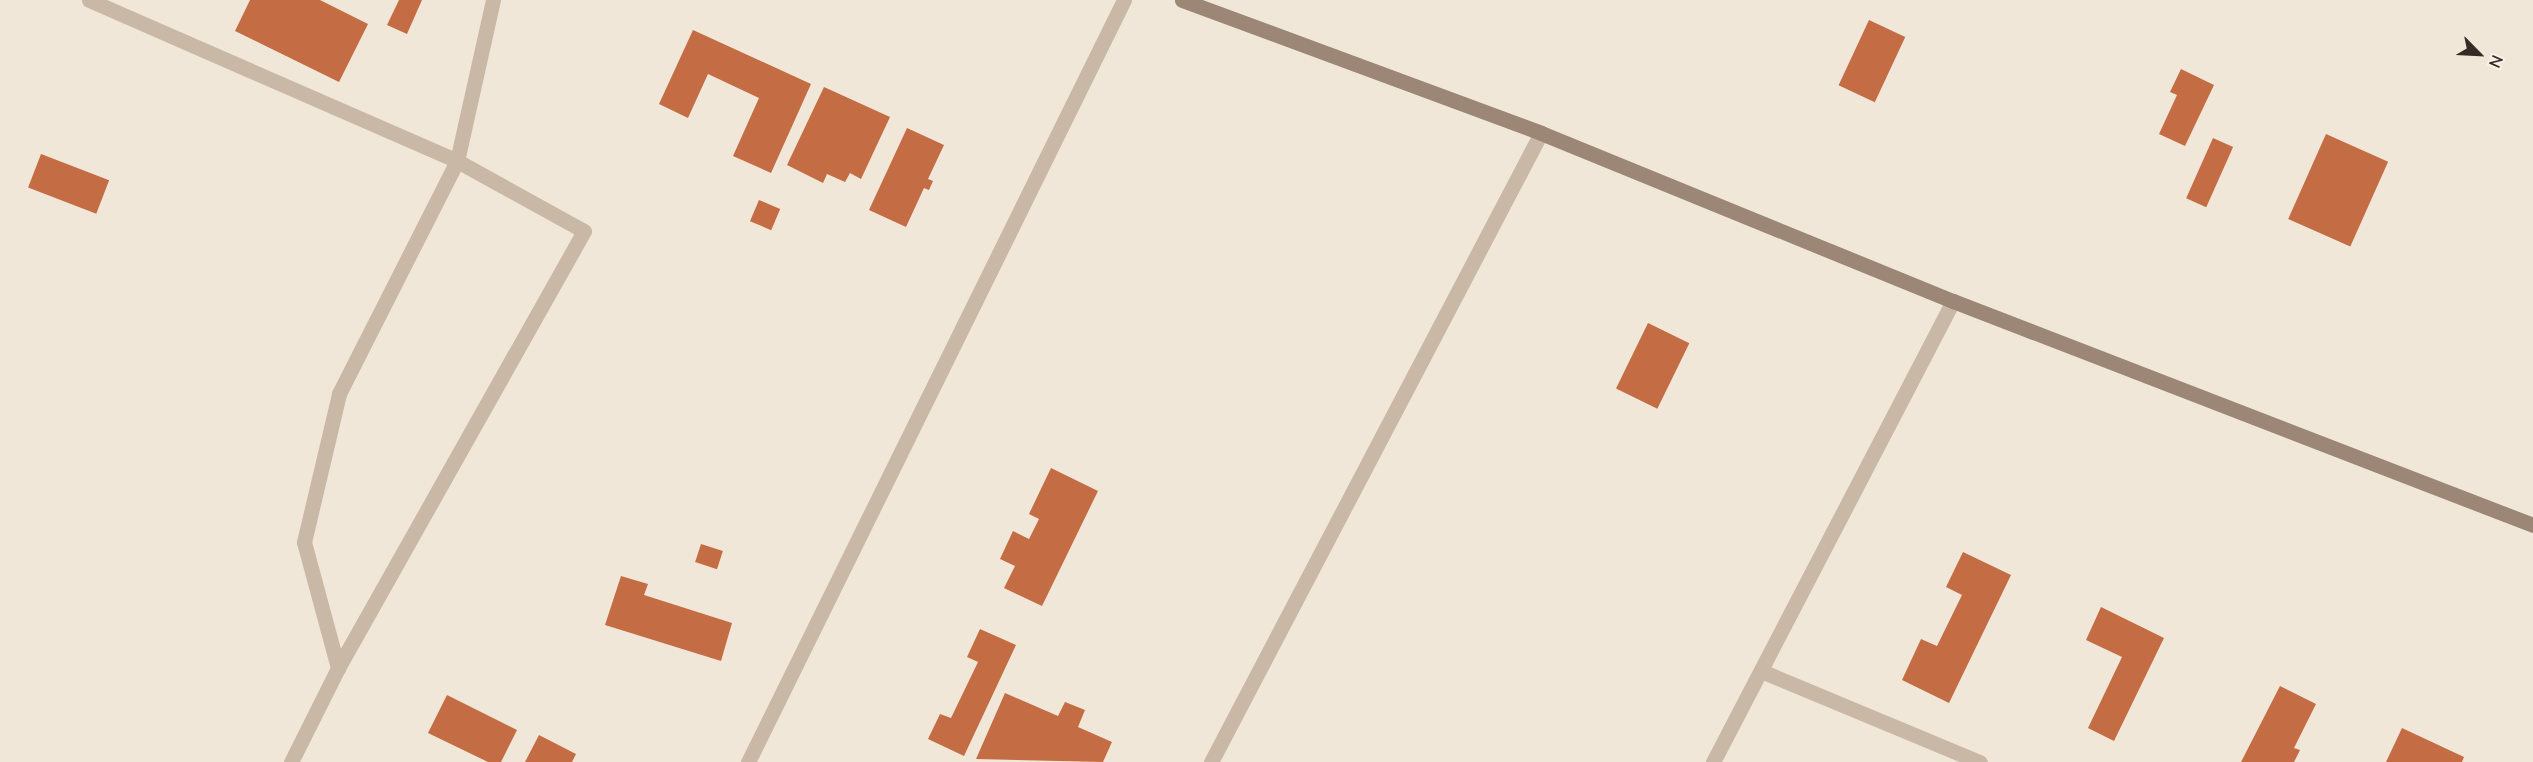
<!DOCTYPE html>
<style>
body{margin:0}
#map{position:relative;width:2533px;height:762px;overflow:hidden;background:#f1e7d9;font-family:"Nunito Sans",sans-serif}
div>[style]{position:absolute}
.building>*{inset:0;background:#c46c44;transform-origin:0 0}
.street>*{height:15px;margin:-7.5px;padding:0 7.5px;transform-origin:7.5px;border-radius:7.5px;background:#c9b8a6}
.secondary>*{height:15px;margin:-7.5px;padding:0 7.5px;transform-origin:7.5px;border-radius:7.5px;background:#9c8777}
span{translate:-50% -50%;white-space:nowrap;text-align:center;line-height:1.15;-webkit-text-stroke:6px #f9f1e5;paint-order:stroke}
.north{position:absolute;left:2449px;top:24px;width:60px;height:60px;-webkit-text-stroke:4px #f9f1e5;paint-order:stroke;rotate:114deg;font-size:16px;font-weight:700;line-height:24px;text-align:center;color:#352c27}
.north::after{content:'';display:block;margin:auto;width:21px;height:27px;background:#352c27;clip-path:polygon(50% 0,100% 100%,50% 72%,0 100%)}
</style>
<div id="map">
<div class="building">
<i style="clip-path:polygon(250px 0,320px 0,368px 24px,339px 82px,235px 31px)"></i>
<i style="clip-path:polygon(399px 0,422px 0,407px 34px,387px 25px)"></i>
<i style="left:1869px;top:20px;width:40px;height:72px;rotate:25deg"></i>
<i style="clip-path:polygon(693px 30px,811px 84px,771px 173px,733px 156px,759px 98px,708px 74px,688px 118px,659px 104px)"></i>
<i style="clip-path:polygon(2181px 69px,2214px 85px,2185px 146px,2159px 134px,2177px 95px,2170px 92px)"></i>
<i style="clip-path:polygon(824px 87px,890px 117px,861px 179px,850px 173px,845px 182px,827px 174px,823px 183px,787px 165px)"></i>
<i style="clip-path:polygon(907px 128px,944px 145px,928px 179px,933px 181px,929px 190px,924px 188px,906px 227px,869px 210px)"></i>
<i style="left:2326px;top:134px;width:68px;height:93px;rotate:24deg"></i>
<i style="left:2213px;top:138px;width:22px;height:66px;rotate:24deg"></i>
<i style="left:41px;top:154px;width:73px;height:36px;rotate:21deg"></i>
<i style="left:759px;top:200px;width:23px;height:23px;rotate:23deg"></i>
<i style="left:1648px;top:323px;width:46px;height:73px;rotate:26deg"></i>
<i style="clip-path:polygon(1051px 468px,1098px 491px,1042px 606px,1004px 588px,1015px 566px,1000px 559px,1013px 531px,1029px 539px,1039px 519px,1029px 514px)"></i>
<i style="left:701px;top:544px;width:23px;height:19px;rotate:18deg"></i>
<i style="clip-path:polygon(1963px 552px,2011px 575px,1949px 703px,1902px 680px,1921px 639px,1937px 646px,1962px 595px,1946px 587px)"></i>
<i style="clip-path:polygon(621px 576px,648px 584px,644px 595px,732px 623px,721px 661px,605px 625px)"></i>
<i style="clip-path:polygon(2101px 607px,2164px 638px,2114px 741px,2088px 728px,2122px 657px,2086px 640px)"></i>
<i style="clip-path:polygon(980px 629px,1016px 645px,964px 756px,928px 739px,940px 714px,951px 718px,978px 662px,967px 657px)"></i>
<i style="clip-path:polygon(2280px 686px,2316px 704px,2294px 748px,2300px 750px,2294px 762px,2241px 762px)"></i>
<i style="clip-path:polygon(1005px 693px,1058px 716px,1065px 702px,1085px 710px,1078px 727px,1112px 742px,1103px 762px,976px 759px)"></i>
<i style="clip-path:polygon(447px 695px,517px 730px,501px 762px,488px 762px,428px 733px)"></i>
<i style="clip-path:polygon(2402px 728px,2464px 757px,2462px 762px,2386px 762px)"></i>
<i style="clip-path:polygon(539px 735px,576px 754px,572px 762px,525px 762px)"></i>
</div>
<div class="street">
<i style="left:89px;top:0;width:402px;rotate:23.6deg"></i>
<i style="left:457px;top:161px;width:261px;rotate:116.9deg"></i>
<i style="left:339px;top:394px;width:152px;rotate:103.3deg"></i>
<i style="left:304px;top:542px;width:131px;rotate:74.9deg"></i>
<i style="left:1761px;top:671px;width:237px;rotate:22.6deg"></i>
<i style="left:291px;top:762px;width:105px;rotate:-63.4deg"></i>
<i style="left:338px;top:668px;width:501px;rotate:-60.62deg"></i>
<i style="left:584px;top:231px;width:145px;rotate:-151.1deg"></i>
<i style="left:457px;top:161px;width:165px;rotate:-77.4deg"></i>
<i style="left:748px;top:762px;width:850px;rotate:-63.74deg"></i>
<i style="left:1211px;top:762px;width:710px;rotate:-62.32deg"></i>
<i style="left:1713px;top:762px;width:520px;rotate:-62.5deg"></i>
</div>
<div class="secondary">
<i style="left:1182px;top:0;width:383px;rotate:20.3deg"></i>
<i style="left:1541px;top:133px;width:445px;rotate:22.2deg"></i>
<i style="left:1953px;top:301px;width:622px;rotate:21.12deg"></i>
</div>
<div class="north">N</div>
</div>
